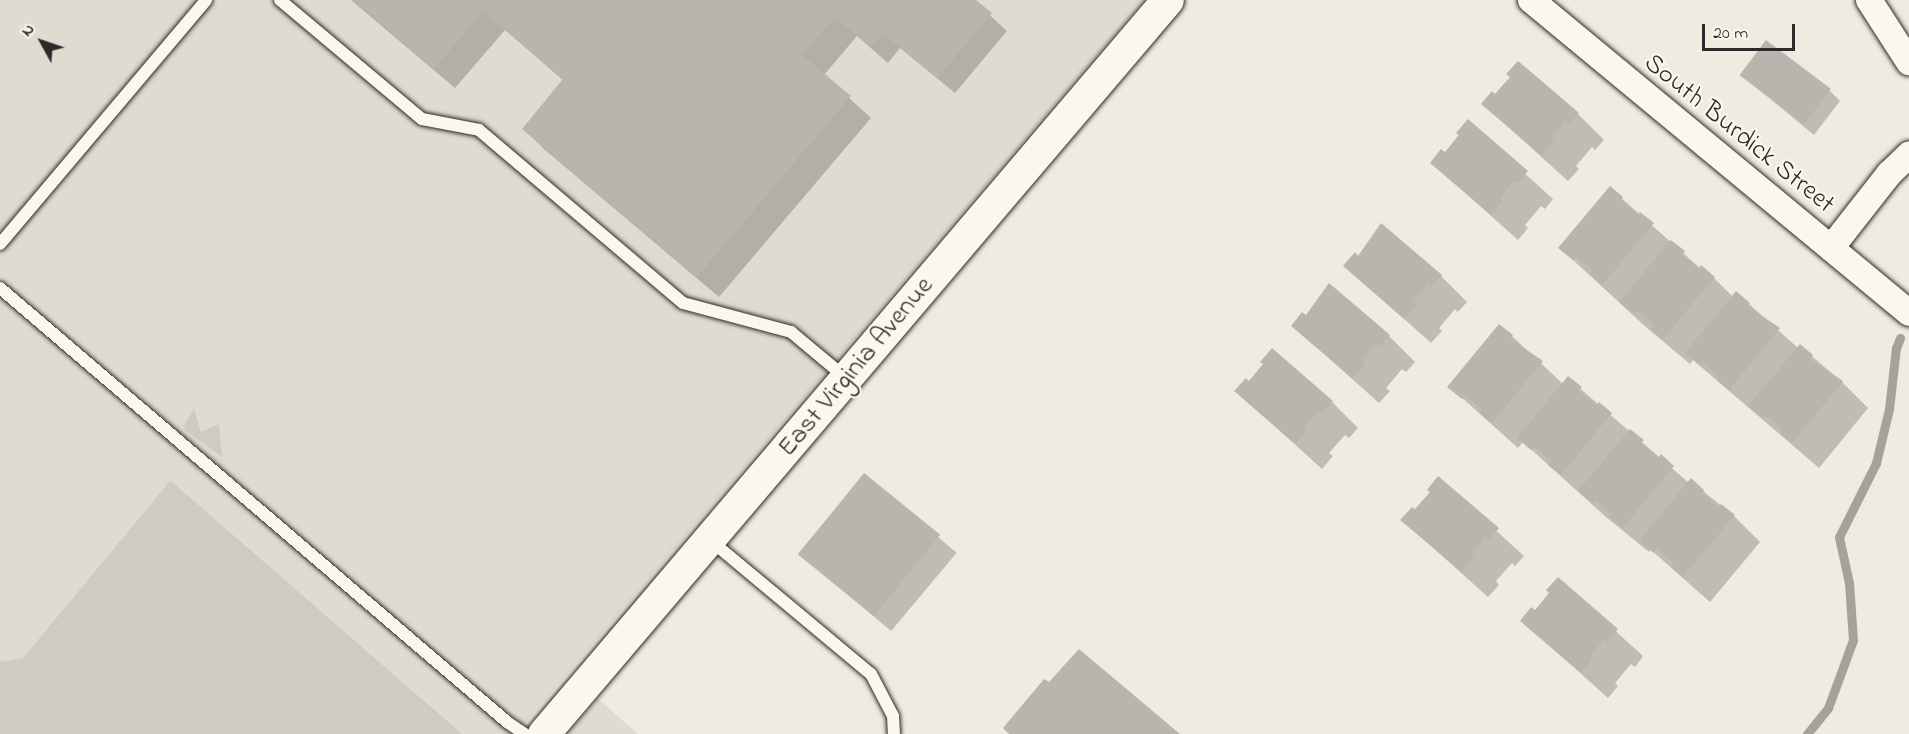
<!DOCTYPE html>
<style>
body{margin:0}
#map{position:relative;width:1909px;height:734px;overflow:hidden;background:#eeebe0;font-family:"Indie Flower",sans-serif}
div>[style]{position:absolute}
.built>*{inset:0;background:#dedbd1}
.green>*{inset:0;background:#cecbc2}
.shadow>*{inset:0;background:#0003;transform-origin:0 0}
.stream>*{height:9px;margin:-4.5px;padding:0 4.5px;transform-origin:4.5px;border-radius:4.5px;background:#a4a29a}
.building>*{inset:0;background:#b8b5ae;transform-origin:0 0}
.roads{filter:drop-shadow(0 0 2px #2b2b2b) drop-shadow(0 0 2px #2b2b2b)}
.service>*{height:12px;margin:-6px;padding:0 6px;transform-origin:6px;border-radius:6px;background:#fbf7ec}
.minor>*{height:26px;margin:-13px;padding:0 13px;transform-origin:13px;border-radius:13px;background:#fbf7ec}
.tertiary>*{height:32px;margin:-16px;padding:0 16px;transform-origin:16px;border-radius:16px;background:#fbf7ec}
span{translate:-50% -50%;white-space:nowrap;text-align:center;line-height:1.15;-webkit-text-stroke:4.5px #fbf7ec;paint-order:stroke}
.street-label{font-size:27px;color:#2b2b2b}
.north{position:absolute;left:12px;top:12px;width:60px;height:60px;-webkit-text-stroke:4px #fbf7ec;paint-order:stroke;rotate:310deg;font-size:16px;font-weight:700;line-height:24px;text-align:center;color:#2b2b2b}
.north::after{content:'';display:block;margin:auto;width:21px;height:27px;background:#2b2b2b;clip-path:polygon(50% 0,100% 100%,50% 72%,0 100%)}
.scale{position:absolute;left:1702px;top:24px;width:93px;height:27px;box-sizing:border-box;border:3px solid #2b2b2b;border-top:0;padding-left:8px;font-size:18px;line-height:21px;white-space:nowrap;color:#2b2b2b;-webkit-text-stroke:4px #fbf7ec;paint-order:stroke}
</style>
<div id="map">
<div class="built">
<i style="clip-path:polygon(0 0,1144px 0,516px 734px,0 734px)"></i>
<i style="clip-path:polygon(598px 699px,638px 734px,568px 734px)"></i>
</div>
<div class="green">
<i style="clip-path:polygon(194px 409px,201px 432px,219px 424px,222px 457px,186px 431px,184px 425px)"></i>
<i style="clip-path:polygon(170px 481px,171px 481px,462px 734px,0 734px,0 662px,23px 658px)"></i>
</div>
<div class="shadow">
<i style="clip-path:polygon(351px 0,973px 0,1007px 31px,955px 93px,900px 48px,888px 63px,857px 36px,824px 75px,871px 118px,719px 297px,544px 149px,524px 129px,564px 81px,505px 30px,455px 88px)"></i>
<i style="clip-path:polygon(1740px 74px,1829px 90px,1840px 101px,1814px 135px)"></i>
<i style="clip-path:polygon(1496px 96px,1578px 114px,1604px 140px,1595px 150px,1592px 147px,1576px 166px,1579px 169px,1568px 181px,1483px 104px)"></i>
<i style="clip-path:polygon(1468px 122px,1553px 199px,1545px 209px,1541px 206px,1525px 225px,1528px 228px,1518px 240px,1432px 163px,1445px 154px)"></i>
<i style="clip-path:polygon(1610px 188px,1701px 269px,1714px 278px,1733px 297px,1749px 304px,1798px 348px,1800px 346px,1842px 382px,1868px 408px,1819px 468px,1693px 360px,1690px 364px,1647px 328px,1560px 248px)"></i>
<i style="clip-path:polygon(1358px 258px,1441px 276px,1467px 302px,1458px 312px,1455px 309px,1439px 328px,1442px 331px,1431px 343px,1345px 266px)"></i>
<i style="clip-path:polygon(1293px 326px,1389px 336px,1415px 362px,1406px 372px,1402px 369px,1386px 388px,1390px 391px,1379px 403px)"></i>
<i style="clip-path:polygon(1512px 336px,1563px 384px,1568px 378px,1689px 483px,1703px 491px,1734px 516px,1760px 542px,1710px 602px,1651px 550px,1649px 552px,1606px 517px,1523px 442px,1518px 448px,1449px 386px)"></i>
<i style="clip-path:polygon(1265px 365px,1332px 402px,1358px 428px,1349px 438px,1345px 435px,1329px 453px,1333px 456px,1322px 469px,1236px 391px,1249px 383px)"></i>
<i style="left:864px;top:475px;width:121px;height:102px;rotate:40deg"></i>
<i style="clip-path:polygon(1438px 478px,1524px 556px,1515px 566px,1512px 563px,1496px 581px,1499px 585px,1488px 597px,1402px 520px,1415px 511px,1432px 492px)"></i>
<i style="clip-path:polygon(1558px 579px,1643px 656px,1635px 667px,1631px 664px,1615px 683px,1618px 686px,1608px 698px,1522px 621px,1535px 612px,1551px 593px)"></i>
</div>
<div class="stream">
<i style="left:1807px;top:734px;width:33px;rotate:-51deg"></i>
<i style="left:1828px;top:708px;width:72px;rotate:-69.8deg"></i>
<i style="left:1853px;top:640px;width:57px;rotate:-94deg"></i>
<i style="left:1849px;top:583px;width:47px;rotate:-102.3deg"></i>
<i style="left:1839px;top:537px;width:83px;rotate:-63.4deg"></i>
<i style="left:1876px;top:463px;width:56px;rotate:-76.5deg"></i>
<i style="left:1889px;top:409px;width:61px;rotate:-83.5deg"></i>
<i style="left:1896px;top:348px;width:11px;rotate:-68deg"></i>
</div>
<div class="building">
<i style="clip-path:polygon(353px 0,976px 0,992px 13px,937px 78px,883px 33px,871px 47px,835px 17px,802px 55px,851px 96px,697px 277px,522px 129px,563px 79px,483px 11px,434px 69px)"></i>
<i style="left:1766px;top:40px;width:81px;height:44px;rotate:37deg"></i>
<i style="clip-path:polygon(1518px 61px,1579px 113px,1568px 125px,1565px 122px,1551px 139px,1554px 142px,1542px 156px,1481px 104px,1492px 91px,1495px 94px,1510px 77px,1506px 74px)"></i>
<i style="clip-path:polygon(1468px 119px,1528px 171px,1518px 184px,1514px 181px,1500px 198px,1503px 201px,1491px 215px,1430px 163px,1441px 149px,1445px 152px,1459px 135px,1456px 133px)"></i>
<i style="clip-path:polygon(1610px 186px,1623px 197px,1621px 200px,1638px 215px,1640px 212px,1654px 223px,1602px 285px,1590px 274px,1593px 271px,1576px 257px,1573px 260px,1558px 248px)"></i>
<i style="clip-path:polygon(1381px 223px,1442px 275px,1431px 287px,1428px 284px,1413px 301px,1417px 304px,1404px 319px,1343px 266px,1355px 252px,1358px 256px)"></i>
<i style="clip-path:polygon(1671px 240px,1685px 251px,1682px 255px,1699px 269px,1701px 265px,1715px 277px,1663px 339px,1651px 329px,1654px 325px,1637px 311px,1634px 314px,1619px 302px)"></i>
<i style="clip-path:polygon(1329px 283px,1390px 335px,1379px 347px,1375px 344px,1361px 361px,1365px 364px,1352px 378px,1291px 326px,1302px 312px,1306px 315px)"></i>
<i style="clip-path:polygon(1736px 291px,1750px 303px,1747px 306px,1780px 328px,1729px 390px,1717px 380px,1719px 376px,1702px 362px,1700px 365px,1685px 353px)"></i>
<i style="clip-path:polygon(1499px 324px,1513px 335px,1510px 339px,1543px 361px,1492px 423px,1479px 413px,1482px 409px,1465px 395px,1462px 399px,1447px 387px)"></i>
<i style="clip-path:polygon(1800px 344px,1813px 355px,1810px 359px,1843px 381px,1792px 443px,1780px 433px,1782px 429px,1765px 415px,1763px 418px,1748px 406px)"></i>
<i style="clip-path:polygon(1272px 348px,1333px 401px,1322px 413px,1319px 410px,1304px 426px,1308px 429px,1295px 444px,1234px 391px,1246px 378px,1249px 381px,1263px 364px,1260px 362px)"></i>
<i style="clip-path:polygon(1568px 376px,1582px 387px,1579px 391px,1596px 405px,1599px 402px,1612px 413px,1561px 475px,1548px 465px,1551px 461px,1534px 447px,1531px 450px,1517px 438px)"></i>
<i style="clip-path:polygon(1630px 429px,1644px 440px,1641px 443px,1658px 458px,1661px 454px,1674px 466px,1623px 528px,1610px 517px,1613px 514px,1596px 500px,1593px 503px,1578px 491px)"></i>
<i style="left:864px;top:473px;width:98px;height:105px;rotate:39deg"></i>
<i style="clip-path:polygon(1438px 476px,1499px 528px,1488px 541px,1485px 538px,1471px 555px,1474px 558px,1462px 572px,1400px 520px,1412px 507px,1415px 509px,1430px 492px,1427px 490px)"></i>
<i style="clip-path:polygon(1691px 478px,1704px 490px,1702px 493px,1719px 507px,1721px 504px,1735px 515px,1683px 577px,1671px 567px,1674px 563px,1657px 549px,1654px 553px,1639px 541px)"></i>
<i style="clip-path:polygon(1558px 577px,1618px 629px,1608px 642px,1604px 639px,1590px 656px,1593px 658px,1581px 673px,1520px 621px,1531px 607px,1535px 610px,1549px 593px,1546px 590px)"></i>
<i style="clip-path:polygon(1079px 649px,1180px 734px,1009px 734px,1003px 728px,1044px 679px,1049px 682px)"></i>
</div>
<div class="roads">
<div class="service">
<i style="left:280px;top:0;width:185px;rotate:40deg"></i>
<i style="left:422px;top:119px;width:58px;rotate:10.9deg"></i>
<i style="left:479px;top:130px;width:267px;rotate:40.3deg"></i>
<i style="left:683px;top:303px;width:112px;rotate:15deg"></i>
<i style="left:791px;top:332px;width:72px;rotate:39.9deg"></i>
<i style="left:0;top:244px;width:319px;rotate:-49.8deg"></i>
<i style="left:0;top:288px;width:667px;rotate:40.56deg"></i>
<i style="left:507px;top:722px;width:22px;rotate:34deg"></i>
<i style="left:710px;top:540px;width:209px;rotate:39.8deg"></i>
<i style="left:871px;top:674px;width:47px;rotate:62.4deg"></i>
<i style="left:893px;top:716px;width:18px;rotate:87deg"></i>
</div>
<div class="minor">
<i style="left:1531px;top:0;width:491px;rotate:39.6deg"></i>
<i style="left:1869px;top:0;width:74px;rotate:57.2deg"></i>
<i style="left:1831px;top:248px;width:94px;rotate:-51.9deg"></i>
<i style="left:1889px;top:174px;width:28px;rotate:-44deg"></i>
</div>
<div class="tertiary">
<i style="left:544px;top:734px;width:963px;rotate:-49.63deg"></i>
</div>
</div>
<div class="street-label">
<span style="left:1739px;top:134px;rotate:39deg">South Burdick Street</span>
<span style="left:856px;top:367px;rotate:-50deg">East Virginia Avenue</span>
</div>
<div class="north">N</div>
<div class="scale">20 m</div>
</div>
